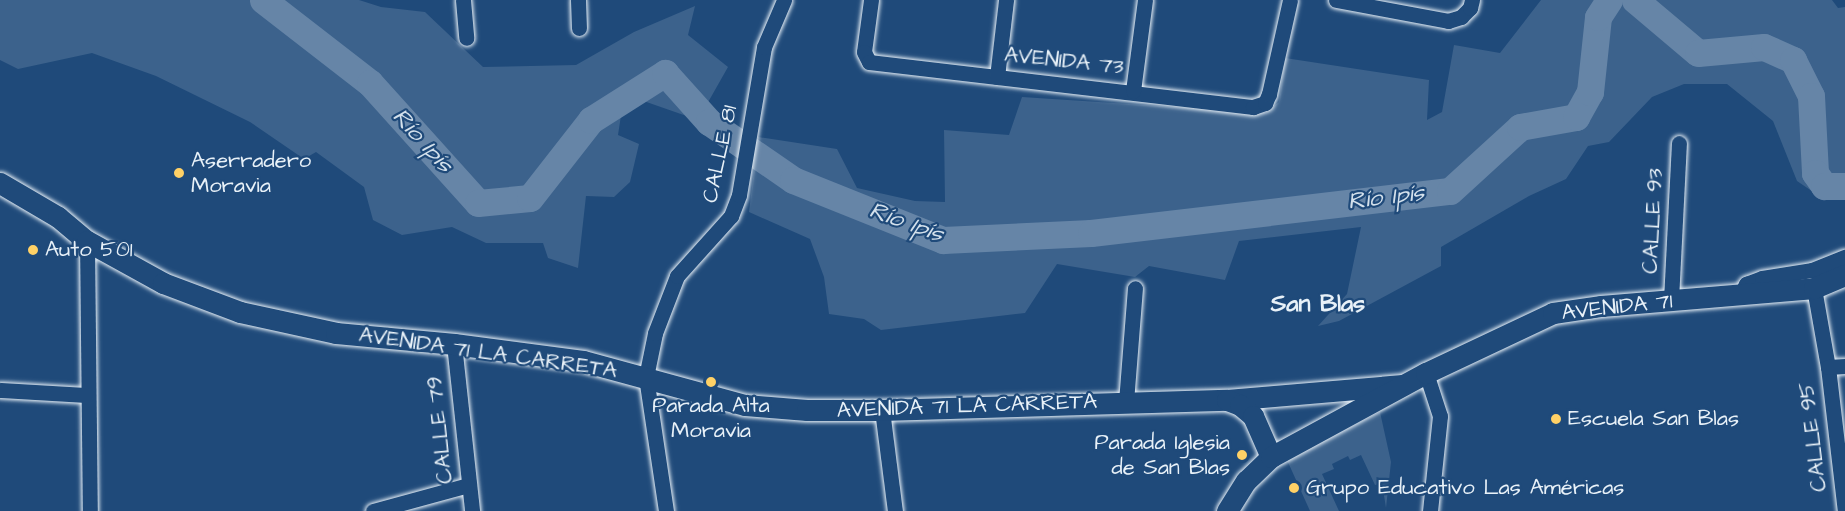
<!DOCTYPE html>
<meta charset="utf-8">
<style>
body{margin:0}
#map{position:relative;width:1845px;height:511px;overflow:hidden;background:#1f4a7a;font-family:"Architects Daughter",sans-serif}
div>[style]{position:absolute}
.green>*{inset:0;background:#3c628c}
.river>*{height:27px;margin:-13.5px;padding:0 13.5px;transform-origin:13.5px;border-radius:13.5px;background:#6685a7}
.roads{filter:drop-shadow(0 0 2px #e8f1f8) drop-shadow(0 0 2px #e8f1f8)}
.street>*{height:15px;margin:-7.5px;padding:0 7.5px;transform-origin:7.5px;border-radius:7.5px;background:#1f4a7a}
.secondary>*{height:21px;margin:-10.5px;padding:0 10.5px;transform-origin:10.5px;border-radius:10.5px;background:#1f4a7a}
.dots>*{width:16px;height:16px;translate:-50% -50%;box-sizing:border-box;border:3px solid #1f4a7a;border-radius:50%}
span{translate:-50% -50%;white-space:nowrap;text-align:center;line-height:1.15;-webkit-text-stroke:4.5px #1f4a7a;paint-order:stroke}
.street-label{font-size:22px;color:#e8f1f8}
.poi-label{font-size:22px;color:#e8f1f8}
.left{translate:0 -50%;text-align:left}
.right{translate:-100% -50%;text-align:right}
.water-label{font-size:24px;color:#d4e1ec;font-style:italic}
.neighbourhood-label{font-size:24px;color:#e8f1f8;font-weight:700}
</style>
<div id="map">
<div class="green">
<i style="clip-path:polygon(0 0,359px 0,381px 7px,425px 12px,483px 67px,576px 65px,634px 32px,695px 6px,688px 35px,728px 67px,698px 120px,635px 98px,622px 109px,618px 135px,639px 144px,630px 182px,614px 197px,586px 196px,578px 268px,548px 258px,543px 243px,486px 243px,452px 227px,402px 235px,373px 220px,364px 187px,316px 152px,304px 159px,250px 122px,156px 76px,92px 53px,18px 69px,0 60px)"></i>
<i style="clip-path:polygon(1541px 0,1832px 0,1838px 8px,1845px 7px,1845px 197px,1825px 200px,1797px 181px,1773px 121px,1727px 84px,1684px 84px,1652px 97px,1609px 142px,1588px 146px,1566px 179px,1529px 196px,1441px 247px,1441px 266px,1339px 321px,1318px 326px,1347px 294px,1361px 227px,1239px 241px,1225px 280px,1149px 266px,1135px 277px,1057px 264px,1025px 313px,881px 330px,864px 319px,829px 314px,824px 277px,810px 239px,749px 212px,758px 137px,837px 149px,857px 188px,915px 201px,945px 202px,944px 130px,1009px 135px,1022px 97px,1266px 113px,1279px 102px,1285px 58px,1429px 80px,1427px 120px,1442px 112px,1454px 45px,1500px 53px)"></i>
<i style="clip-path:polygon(1380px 412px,1391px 462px,1386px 508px,1382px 483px,1375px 485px,1361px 455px,1350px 460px,1348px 456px,1332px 464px,1334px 469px,1322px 474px,1339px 511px,1310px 511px,1287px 460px)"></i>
</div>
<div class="river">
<i style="left:263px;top:0;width:135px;rotate:37.8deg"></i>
<i style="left:370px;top:83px;width:161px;rotate:48deg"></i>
<i style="left:478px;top:203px;width:52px;rotate:-5.5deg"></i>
<i style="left:530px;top:198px;width:99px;rotate:-52deg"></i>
<i style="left:591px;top:120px;width:88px;rotate:-32.4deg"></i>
<i style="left:665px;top:73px;width:66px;rotate:48.1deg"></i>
<i style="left:709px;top:122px;width:102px;rotate:34.6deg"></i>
<i style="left:793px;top:180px;width:162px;rotate:21.8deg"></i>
<i style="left:943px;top:240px;width:148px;rotate:-2.7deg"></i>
<i style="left:1091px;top:233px;width:361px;rotate:-6.7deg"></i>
<i style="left:1450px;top:191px;width:95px;rotate:-42.4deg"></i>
<i style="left:1520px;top:127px;width:57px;rotate:-10.1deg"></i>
<i style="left:1576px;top:117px;width:29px;rotate:-61deg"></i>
<i style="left:1590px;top:92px;width:75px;rotate:-83.9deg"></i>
<i style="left:1598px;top:17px;width:20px;rotate:-57deg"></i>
<i style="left:1635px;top:0;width:82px;rotate:40.1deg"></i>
<i style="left:1698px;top:53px;width:66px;rotate:-5.2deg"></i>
<i style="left:1764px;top:47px;width:32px;rotate:24deg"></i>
<i style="left:1793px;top:60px;width:40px;rotate:63.4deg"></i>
<i style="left:1811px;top:96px;width:77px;rotate:87deg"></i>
<i style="left:1815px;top:173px;width:16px;rotate:55deg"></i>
<i style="left:1824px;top:186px;width:21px"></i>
</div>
<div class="roads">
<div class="street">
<i style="left:463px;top:0;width:38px;rotate:85deg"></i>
<i style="left:578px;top:0;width:28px;rotate:88deg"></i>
<i style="left:871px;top:0;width:52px;rotate:97.7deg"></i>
<i style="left:864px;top:52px;width:11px;rotate:63deg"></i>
<i style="left:869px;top:62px;width:387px;rotate:6.7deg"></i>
<i style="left:1253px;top:107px;width:13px;rotate:-18deg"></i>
<i style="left:1265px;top:103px;width:10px;rotate:-66deg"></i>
<i style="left:1269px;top:94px;width:96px;rotate:-77.4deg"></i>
<i style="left:1336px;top:0;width:114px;rotate:10.6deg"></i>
<i style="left:1448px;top:21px;width:14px;rotate:-17deg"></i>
<i style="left:1461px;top:17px;width:13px;rotate:-45deg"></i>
<i style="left:1470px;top:8px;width:8px;rotate:-76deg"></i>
<i style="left:997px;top:77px;width:78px;rotate:-83.3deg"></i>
<i style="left:1133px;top:91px;width:92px;rotate:-82.5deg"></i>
<i style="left:87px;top:241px;width:270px;rotate:89.4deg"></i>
<i style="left:1814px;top:288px;width:80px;rotate:80deg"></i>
<i style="left:1828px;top:367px;width:145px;rotate:83.3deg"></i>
<i style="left:1740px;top:295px;width:13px;rotate:-61deg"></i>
<i style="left:1746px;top:284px;width:17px;rotate:-21deg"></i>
<i style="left:1762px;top:278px;width:51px;rotate:-9.1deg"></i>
<i style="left:1812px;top:270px;width:35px;rotate:-22deg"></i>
<i style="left:1671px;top:300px;width:157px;rotate:-87.1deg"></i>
<i style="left:454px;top:344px;width:168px;rotate:83.8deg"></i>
<i style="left:1828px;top:367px;width:17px;rotate:-3deg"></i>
<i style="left:1426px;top:373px;width:45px;rotate:72deg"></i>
<i style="left:1440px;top:416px;width:96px;rotate:96deg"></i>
<i style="left:0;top:390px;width:87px;rotate:3.3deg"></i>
<i style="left:1126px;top:402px;width:114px;rotate:-85.5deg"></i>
<i style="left:882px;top:410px;width:102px;rotate:82.7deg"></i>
<i style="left:373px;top:511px;width:98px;rotate:-15.3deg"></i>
<i style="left:666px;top:511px;width:135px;rotate:-98.5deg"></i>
<i style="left:646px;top:377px;width:45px;rotate:-78.4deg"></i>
<i style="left:655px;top:333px;width:61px;rotate:-68.9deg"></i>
<i style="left:677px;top:276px;width:81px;rotate:-48deg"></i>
<i style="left:731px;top:216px;width:22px;rotate:-69deg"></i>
<i style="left:739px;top:195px;width:150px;rotate:-80.4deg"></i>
<i style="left:764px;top:47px;width:51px;rotate:-66.9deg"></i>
</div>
<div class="secondary">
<i style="left:0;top:183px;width:67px;rotate:30.4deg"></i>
<i style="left:58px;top:217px;width:38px;rotate:40deg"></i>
<i style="left:87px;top:241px;width:87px;rotate:28.9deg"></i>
<i style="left:163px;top:283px;width:82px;rotate:20.6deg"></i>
<i style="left:240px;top:312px;width:98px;rotate:12.3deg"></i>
<i style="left:336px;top:333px;width:119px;rotate:5.3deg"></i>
<i style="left:454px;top:344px;width:130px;rotate:7.5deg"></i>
<i style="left:583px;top:361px;width:168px;rotate:15.2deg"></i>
<i style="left:745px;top:405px;width:62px;rotate:4.6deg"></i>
<i style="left:807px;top:410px;width:75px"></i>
<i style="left:882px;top:410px;width:345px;rotate:-1.7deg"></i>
<i style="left:1227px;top:400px;width:176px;rotate:-4.9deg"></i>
<i style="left:1227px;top:400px;width:14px;rotate:21deg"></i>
<i style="left:1240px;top:405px;width:17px;rotate:40deg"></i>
<i style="left:1253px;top:416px;width:45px;rotate:66.3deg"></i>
<i style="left:1227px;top:511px;width:36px;rotate:-58deg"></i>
<i style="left:1246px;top:481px;width:35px;rotate:-44deg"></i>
<i style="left:1271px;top:457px;width:176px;rotate:-28.5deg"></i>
<i style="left:1426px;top:373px;width:140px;rotate:-25.3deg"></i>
<i style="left:1553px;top:313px;width:49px;rotate:-8.3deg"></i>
<i style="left:1601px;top:306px;width:214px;rotate:-4.8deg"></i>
<i style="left:1814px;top:288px;width:34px;rotate:-23deg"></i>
</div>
</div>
<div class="dots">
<i style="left:179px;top:173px;background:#ffd166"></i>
<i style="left:33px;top:250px;background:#ffd166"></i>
<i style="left:711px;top:382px;background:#ffd166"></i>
<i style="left:1556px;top:419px;background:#ffd166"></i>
<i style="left:1242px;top:455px;background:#ffd166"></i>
<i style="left:1294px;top:488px;background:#ffd166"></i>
</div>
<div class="street-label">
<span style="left:1064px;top:61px;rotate:6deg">AVENIDA 73</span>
<span style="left:720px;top:154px;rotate:-78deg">CALLE 81</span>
<span style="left:1653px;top:221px;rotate:-87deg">CALLE 93</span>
<span style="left:1617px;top:307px;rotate:-6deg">AVENIDA 71</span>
<span style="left:488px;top:353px;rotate:8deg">AVENIDA 71 LA CARRETA</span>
<span style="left:967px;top:406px;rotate:-2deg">AVENIDA 71 LA CARRETA</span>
<span style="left:440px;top:430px;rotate:-96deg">CALLE 79</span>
<span style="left:1813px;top:437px;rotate:-97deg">CALLE 95</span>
</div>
<div class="poi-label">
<span class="left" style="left:191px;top:173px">Aserradero<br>Moravia</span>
<span class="left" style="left:45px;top:250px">Auto 501</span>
<span style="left:711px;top:418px">Parada Alta<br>Moravia</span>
<span class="left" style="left:1568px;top:419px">Escuela San Blas</span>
<span class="right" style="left:1230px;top:455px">Parada Iglesia<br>de San Blas</span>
<span class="left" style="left:1306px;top:488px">Grupo Educativo Las Américas</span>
</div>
<div class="water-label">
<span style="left:422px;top:141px;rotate:48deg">Río Ipís</span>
<span style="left:1386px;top:198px;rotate:-7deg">Río Ipís</span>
<span style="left:906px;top:223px;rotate:20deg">Río Ipís</span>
</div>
<div class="neighbourhood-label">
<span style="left:1318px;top:305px">San Blas</span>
</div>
</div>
